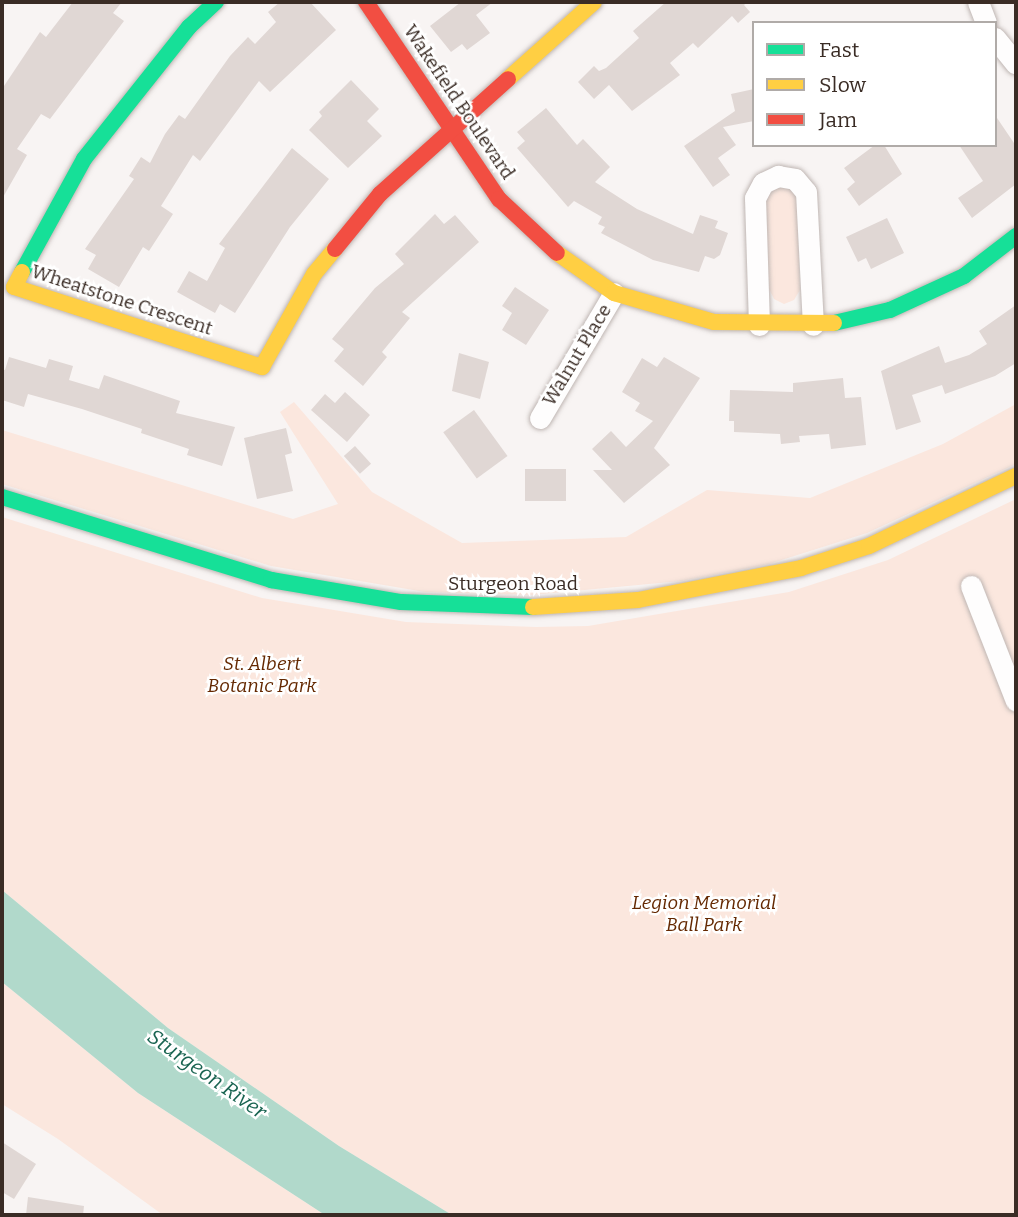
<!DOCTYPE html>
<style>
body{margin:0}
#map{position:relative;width:1018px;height:1217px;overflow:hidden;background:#f8f4f3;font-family:Bitter,serif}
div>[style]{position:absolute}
.green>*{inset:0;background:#fbe7de}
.water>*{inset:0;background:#b1d9cb}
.building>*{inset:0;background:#e0d7d4;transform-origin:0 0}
.roads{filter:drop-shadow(0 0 2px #bfb6b3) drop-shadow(0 0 2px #bfb6b3)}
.street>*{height:21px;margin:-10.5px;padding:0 10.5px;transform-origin:10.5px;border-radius:10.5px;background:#fefdfd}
.fast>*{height:16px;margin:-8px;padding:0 8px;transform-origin:8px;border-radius:8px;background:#16e098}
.slow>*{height:16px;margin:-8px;padding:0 8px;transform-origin:8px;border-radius:8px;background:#ffcf43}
.jam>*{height:16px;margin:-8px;padding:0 8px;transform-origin:8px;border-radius:8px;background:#f24e42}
span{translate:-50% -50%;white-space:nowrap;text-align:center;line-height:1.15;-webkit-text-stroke:5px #fff;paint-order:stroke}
.street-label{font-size:19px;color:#3a2c25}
.park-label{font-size:19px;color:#642801;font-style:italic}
.water-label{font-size:21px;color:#196451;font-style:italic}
.frame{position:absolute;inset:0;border:4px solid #3a2c25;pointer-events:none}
.legend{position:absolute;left:752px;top:21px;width:245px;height:126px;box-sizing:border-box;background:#fff;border:2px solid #b0aba8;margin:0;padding:9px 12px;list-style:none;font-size:21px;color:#3a2c25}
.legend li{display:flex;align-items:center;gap:14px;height:35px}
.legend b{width:35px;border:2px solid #b0aba8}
</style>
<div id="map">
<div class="green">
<i style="clip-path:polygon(781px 186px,792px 190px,797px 199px,800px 290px,794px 300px,784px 304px,774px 299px,769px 289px,765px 204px,769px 192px)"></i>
<i style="clip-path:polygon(294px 402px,372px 492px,462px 543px,626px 537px,707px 490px,810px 498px,943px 444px,1016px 404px,1016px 464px,867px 533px,769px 564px,681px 581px,531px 595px,425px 592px,271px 566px,2px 484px,2px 430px,293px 519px,338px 504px,280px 412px)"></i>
<i style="clip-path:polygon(1016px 499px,1016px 1215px,452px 1215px,339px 1146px,168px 1028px,2px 890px,2px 517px,262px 598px,406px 622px,536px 627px,588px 626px,789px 592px,888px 560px)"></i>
<i style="clip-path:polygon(2px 982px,138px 1093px,325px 1215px,163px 1215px,58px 1139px,2px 1104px)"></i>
</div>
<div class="water">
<i style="clip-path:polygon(2px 890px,168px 1028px,339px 1146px,452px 1215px,325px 1215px,138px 1093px,2px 982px)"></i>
</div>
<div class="building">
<i style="clip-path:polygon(73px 2px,122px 2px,113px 13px,124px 21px,50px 119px,41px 114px,17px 149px,27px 155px,2px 199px,2px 89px,40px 32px,46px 37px)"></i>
<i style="clip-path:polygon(280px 2px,310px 2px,336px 30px,270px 92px,259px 81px,200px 161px,193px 155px,161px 206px,173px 214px,149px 251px,143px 247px,119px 287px,88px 269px,96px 255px,85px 249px,134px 179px,129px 176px,141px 157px,150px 163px,165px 134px,179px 115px,185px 119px,230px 56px,248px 37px,255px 44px,276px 22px,268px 12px)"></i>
<i style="clip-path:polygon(461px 2px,493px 2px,476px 15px,490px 33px,467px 50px,462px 44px,451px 52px,430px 26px)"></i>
<i style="clip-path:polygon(666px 2px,747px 2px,744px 5px,750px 12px,738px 23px,732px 16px,698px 48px,693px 43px,670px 63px,680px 75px,632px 111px,609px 85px,594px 99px,578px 82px,594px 66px,599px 71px,606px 68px,639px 38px,633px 31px)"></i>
<i style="clip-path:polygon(351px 80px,379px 109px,367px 121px,382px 136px,348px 168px,309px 130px,322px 116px,319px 112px)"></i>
<i style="clip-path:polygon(754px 89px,754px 121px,723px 127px,736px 145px,718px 158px,730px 175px,713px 187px,684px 146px,735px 111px,731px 94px)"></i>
<i style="clip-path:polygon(546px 108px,577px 145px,583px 139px,610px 167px,595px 182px,637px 209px,693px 234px,700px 215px,718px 221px,715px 228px,728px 233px,720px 255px,714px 259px,705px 256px,699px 272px,653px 260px,601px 233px,605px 227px,598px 224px,602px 217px,574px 201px,568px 207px,517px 148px,525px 141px,517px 132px)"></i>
<i style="clip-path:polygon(995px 115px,1016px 146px,1016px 184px,972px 218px,958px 198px,983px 181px,959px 145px,995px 145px)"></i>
<i style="clip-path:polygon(875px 145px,884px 145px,902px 174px,859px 206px,847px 189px,855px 182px,844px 168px)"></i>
<i style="clip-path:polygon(292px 148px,329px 179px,290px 227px,235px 313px,220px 304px,215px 313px,177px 292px,189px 271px,207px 281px,225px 248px,219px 244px)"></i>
<i style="clip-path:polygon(435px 214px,444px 224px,455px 215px,479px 242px,402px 312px,410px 318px,382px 352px,387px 357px,363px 386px,334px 361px,344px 349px,332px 339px,375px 288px,404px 264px,395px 254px)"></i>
<i style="clip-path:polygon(887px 218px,904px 253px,871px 269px,866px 258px,858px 262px,846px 237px)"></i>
<i style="clip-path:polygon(515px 287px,549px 310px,526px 345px,502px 330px,512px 313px,502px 306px)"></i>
<i style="clip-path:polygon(1016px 305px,1016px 363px,995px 376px,945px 394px,942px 385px,912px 395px,921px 422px,896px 430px,881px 371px,939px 346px,945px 363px,969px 355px,987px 344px,979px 331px)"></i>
<i style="clip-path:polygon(459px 353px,489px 362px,480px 399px,452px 391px)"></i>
<i style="clip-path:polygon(9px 357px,46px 368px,49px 359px,73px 366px,69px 380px,99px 389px,104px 375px,180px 401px,176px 413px,235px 427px,222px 466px,187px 455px,189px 449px,141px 433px,142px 429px,82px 409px,28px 394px,24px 407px,2px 400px,2px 369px,5px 370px)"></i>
<i style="clip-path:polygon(664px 357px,700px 378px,654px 448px,670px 465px,624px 503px,593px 470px,612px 470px,592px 449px,611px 431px,626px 447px,653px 421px,635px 411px,640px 403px,622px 392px,642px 358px,657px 367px)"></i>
<i style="clip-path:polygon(843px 378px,845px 398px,861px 397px,866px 445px,831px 449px,829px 434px,799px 436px,800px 442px,781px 444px,780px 434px,734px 432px,734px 421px,729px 421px,730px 390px,793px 392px,793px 383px)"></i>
<i style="clip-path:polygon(345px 392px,370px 415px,347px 442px,311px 410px,325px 394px,335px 403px)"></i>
<i style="left:474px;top:410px;width:57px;height:38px;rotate:54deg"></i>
<i style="clip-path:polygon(286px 428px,292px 453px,285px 455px,293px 491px,257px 499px,244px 438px)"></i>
<i style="left:355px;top:446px;width:24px;height:15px;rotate:48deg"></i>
<i style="left:566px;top:469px;width:32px;height:41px;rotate:90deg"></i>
<i style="clip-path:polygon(2px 1142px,36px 1164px,14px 1199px,2px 1192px)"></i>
<i style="clip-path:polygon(28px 1197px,84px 1206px,83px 1215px,26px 1215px)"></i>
</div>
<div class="roads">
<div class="street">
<i style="left:978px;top:2px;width:22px;rotate:69deg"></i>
<i style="left:995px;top:38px;width:33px;rotate:51deg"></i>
<i style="left:759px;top:325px;width:127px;rotate:-91.8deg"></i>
<i style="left:755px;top:198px;width:17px;rotate:-62deg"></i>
<i style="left:763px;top:183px;width:17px;rotate:-25deg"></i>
<i style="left:778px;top:176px;width:17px;rotate:10deg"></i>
<i style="left:795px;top:179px;width:17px;rotate:50deg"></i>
<i style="left:806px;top:192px;width:133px;rotate:87deg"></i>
<i style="left:540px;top:418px;width:145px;rotate:-59.4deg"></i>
<i style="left:971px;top:586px;width:123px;rotate:68.6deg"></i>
</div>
<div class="fast">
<i style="left:22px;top:272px;width:129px;rotate:-61.2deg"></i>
<i style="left:84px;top:159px;width:169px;rotate:-51.5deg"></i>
<i style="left:189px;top:27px;width:37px;rotate:-43deg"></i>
<i style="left:834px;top:323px;width:57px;rotate:-13.1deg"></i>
<i style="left:890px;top:310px;width:81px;rotate:-24.7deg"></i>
<i style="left:964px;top:276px;width:66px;rotate:-37.6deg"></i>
<i style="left:2px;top:497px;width:282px;rotate:17.1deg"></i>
<i style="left:271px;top:580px;width:132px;rotate:9.6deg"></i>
<i style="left:401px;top:602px;width:132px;rotate:2.2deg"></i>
</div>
<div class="slow">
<i style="left:508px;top:79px;width:115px;rotate:-41.8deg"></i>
<i style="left:557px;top:253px;width:70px;rotate:35.1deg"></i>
<i style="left:614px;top:293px;width:104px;rotate:16.2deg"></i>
<i style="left:714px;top:322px;width:120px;rotate:0.5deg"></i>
<i style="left:22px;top:272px;width:17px;rotate:118deg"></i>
<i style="left:14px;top:287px;width:261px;rotate:17.9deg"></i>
<i style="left:262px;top:367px;width:107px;rotate:-60.8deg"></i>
<i style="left:314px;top:274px;width:33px;rotate:-50deg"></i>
<i style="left:533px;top:607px;width:105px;rotate:-3.8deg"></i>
<i style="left:638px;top:600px;width:166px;rotate:-11.1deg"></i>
<i style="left:801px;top:568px;width:71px;rotate:-17.9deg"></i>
<i style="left:869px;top:546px;width:163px;rotate:-25.5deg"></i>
</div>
<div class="jam">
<i style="left:366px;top:2px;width:238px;rotate:56deg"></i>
<i style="left:499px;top:199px;width:79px;rotate:43deg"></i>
<i style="left:335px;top:249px;width:71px;rotate:-50.7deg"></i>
<i style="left:380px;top:194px;width:172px;rotate:-41.9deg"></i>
</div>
</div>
<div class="street-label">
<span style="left:459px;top:102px;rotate:56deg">Wakefield Boulevard</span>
<span style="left:122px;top:300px;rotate:18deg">Wheatstone Crescent</span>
<span style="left:577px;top:355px;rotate:-59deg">Walnut Place</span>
<span style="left:513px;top:584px">Sturgeon Road</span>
</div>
<div class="park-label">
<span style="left:262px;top:675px">St. Albert<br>Botanic Park</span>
<span style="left:704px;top:914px">Legion Memorial<br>Ball Park</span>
</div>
<div class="water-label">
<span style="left:207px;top:1074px;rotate:35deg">Sturgeon River</span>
</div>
<div class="frame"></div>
<ul class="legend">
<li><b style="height:9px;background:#16e098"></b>Fast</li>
<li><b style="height:9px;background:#ffcf43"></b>Slow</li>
<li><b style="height:9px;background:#f24e42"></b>Jam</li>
</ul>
</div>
